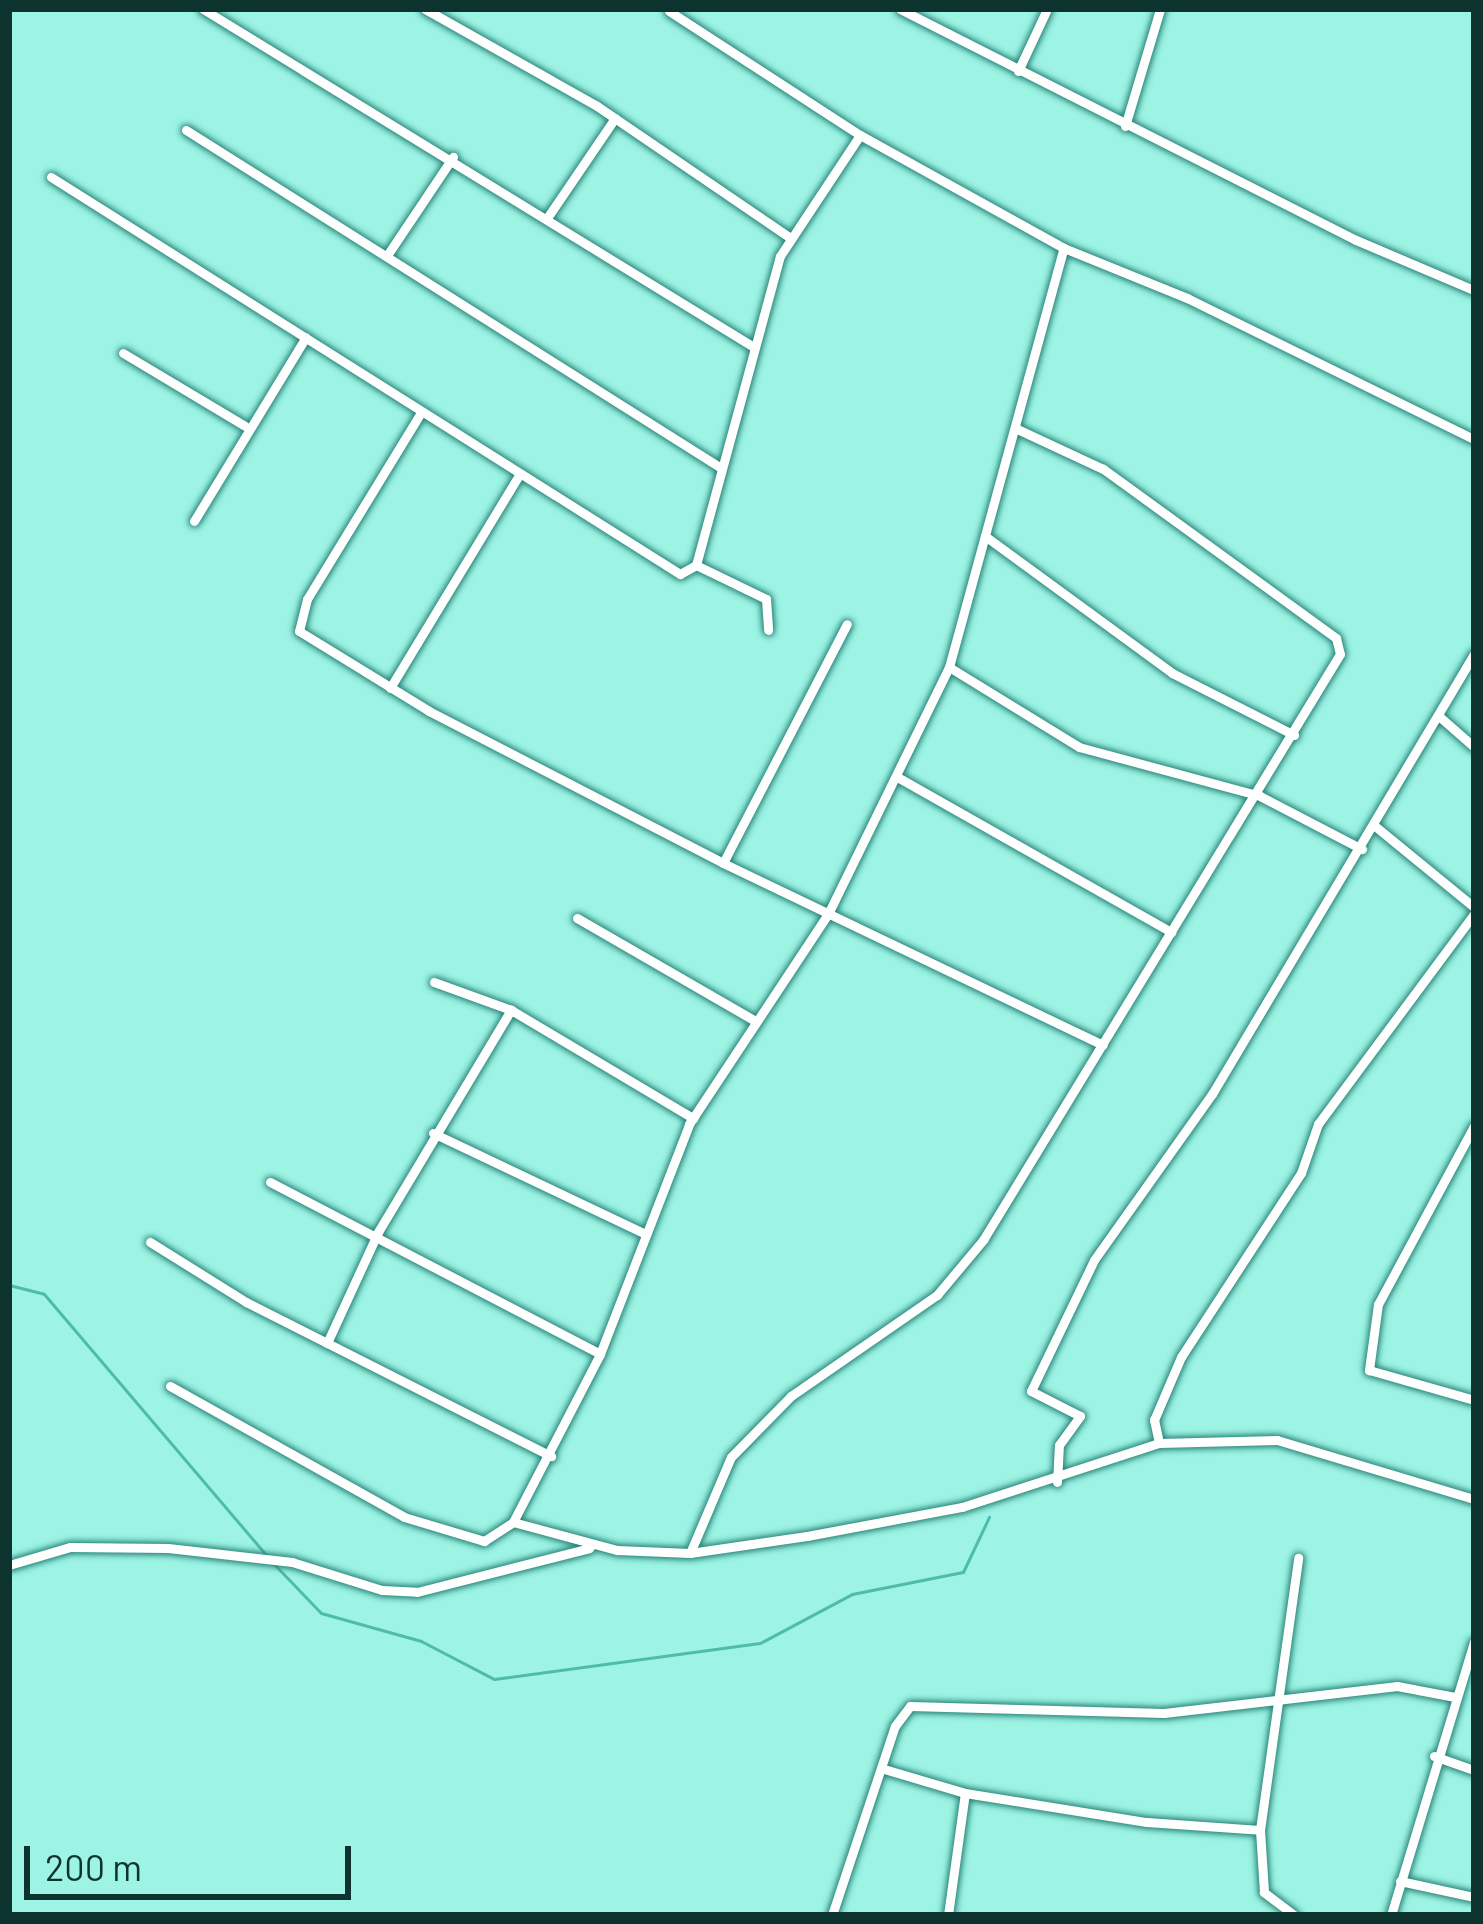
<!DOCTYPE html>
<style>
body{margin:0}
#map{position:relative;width:1483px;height:1924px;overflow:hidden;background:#9df4e5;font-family:Barlow,sans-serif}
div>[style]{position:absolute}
.stream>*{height:3px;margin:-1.5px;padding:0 1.5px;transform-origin:1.5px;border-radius:1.5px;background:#4ebbab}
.roads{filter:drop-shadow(0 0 3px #278477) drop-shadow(0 0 3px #278477)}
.minor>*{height:9px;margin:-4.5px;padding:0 4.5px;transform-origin:4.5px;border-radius:4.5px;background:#fff}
span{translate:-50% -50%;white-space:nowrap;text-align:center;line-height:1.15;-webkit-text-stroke:12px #9df4e5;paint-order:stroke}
.frame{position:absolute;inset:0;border:12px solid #0d332e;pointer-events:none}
.scale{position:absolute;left:24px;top:1846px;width:327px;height:54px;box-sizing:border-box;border:6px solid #0d332e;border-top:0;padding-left:15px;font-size:36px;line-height:42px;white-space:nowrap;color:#0d332e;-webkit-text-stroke:9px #9df4e5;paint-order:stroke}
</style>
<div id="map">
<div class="stream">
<i style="left:9px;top:1285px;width:36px;rotate:14deg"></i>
<i style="left:44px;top:1294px;width:344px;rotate:49.6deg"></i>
<i style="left:273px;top:1563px;width:69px;rotate:46.2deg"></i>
<i style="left:321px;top:1613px;width:104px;rotate:15.6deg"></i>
<i style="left:421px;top:1641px;width:82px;rotate:27.5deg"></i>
<i style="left:494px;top:1679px;width:268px;rotate:-7.7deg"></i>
<i style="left:760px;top:1643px;width:104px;rotate:-28deg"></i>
<i style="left:852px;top:1594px;width:113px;rotate:-11.2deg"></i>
<i style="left:963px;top:1572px;width:61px;rotate:-64.7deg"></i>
</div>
<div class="roads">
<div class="minor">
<i style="left:203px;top:9px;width:644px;rotate:31.54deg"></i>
<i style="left:425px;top:9px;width:197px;rotate:29.4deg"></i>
<i style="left:597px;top:106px;width:232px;rotate:34.3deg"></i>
<i style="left:900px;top:9px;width:511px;rotate:26.87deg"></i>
<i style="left:1356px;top:240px;width:128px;rotate:23deg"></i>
<i style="left:669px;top:11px;width:228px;rotate:33deg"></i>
<i style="left:860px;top:135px;width:233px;rotate:29deg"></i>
<i style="left:1064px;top:248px;width:133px;rotate:22.1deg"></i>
<i style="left:1187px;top:298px;width:320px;rotate:26.2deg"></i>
<i style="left:1018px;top:71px;width:68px;rotate:-64.9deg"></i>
<i style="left:1125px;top:126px;width:122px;rotate:-73.3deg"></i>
<i style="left:186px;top:130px;width:633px;rotate:32.28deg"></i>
<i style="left:51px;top:177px;width:744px;rotate:32.26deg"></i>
<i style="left:680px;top:574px;width:18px;rotate:-29deg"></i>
<i style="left:696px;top:565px;width:320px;rotate:-74.8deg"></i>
<i style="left:780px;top:256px;width:145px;rotate:-56.5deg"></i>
<i style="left:547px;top:218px;width:121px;rotate:-55.8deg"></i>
<i style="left:388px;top:254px;width:117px;rotate:-56.2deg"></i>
<i style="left:123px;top:353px;width:142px;rotate:30.9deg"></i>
<i style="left:420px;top:414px;width:217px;rotate:121.4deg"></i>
<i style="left:307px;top:599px;width:33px;rotate:104deg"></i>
<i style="left:299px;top:631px;width:153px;rotate:31.6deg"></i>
<i style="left:429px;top:711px;width:331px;rotate:27.3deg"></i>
<i style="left:723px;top:863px;width:421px;rotate:25.6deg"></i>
<i style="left:194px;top:521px;width:215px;rotate:-58.7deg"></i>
<i style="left:985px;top:536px;width:232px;rotate:36.2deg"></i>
<i style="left:1172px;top:673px;width:137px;rotate:26.9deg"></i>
<i style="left:696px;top:565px;width:78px;rotate:25.9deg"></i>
<i style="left:766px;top:599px;width:31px;rotate:86deg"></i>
<i style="left:949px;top:667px;width:153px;rotate:31.6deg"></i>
<i style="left:1079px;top:747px;width:188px;rotate:15.1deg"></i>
<i style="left:1260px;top:796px;width:115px;rotate:27.5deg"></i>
<i style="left:390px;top:688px;width:247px;rotate:-58.8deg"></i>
<i style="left:1440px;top:717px;width:45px;rotate:41.4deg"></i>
<i style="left:899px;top:778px;width:313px;rotate:29.5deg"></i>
<i style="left:1375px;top:826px;width:128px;rotate:39.3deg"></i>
<i style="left:723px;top:863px;width:269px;rotate:-62.6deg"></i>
<i style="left:577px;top:918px;width:204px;rotate:30deg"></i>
<i style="left:434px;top:982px;width:82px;rotate:20deg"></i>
<i style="left:511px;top:1010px;width:212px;rotate:30.7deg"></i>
<i style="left:1474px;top:1126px;width:202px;rotate:118.3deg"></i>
<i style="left:1378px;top:1304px;width:67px;rotate:97.8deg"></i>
<i style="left:1369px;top:1370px;width:109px;rotate:15.9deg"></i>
<i style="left:433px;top:1133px;width:233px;rotate:25.4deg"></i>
<i style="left:270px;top:1182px;width:372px;rotate:27.5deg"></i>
<i style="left:150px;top:1242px;width:113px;rotate:32deg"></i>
<i style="left:246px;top:1302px;width:342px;rotate:26.8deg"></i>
<i style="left:327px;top:1343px;width:122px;rotate:-65.3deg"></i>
<i style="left:378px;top:1232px;width:259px;rotate:-59.1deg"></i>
<i style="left:170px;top:1386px;width:268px;rotate:29.2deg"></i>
<i style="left:404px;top:1517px;width:84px;rotate:16.7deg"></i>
<i style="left:484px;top:1541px;width:35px;rotate:-33deg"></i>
<i style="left:513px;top:1522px;width:108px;rotate:15.1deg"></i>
<i style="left:617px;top:1550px;width:73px;rotate:2.4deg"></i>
<i style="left:690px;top:1553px;width:118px;rotate:-8.3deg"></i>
<i style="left:807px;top:1536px;width:158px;rotate:-10.6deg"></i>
<i style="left:962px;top:1507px;width:207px;rotate:-18deg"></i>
<i style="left:1159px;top:1443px;width:118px;rotate:-1.5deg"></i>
<i style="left:1277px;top:1440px;width:206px;rotate:16.7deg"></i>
<i style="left:1159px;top:1443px;width:24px;rotate:-102deg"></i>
<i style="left:1154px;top:1420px;width:69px;rotate:-66.8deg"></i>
<i style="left:1181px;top:1357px;width:220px;rotate:-56.9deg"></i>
<i style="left:1301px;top:1173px;width:52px;rotate:-70.9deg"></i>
<i style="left:1318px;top:1124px;width:262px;rotate:-53.4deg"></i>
<i style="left:1057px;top:1482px;width:37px;rotate:-87deg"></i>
<i style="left:1059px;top:1445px;width:36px;rotate:-54deg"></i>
<i style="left:1080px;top:1416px;width:55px;rotate:-153deg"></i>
<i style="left:1031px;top:1391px;width:145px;rotate:-64.3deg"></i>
<i style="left:1094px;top:1260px;width:204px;rotate:-54.6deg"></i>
<i style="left:1212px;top:1094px;width:512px;rotate:-59.23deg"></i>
<i style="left:513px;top:1522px;width:189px;rotate:-62.6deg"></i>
<i style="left:600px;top:1354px;width:247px;rotate:-68.8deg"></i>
<i style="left:689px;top:1124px;width:252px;rotate:-56.5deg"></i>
<i style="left:828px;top:914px;width:275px;rotate:-63.9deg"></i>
<i style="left:949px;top:667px;width:434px;rotate:-74.7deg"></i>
<i style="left:690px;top:1553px;width:104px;rotate:-66.9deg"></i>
<i style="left:731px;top:1457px;width:86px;rotate:-45.5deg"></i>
<i style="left:791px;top:1396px;width:178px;rotate:-34.7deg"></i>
<i style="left:937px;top:1295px;width:72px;rotate:-50.1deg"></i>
<i style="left:983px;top:1240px;width:686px;rotate:-58.65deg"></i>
<i style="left:1340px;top:654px;width:16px;rotate:-104deg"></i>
<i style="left:1336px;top:638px;width:288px;rotate:-144deg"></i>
<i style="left:1103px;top:469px;width:97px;rotate:-155deg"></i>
<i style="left:9px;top:1565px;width:64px;rotate:-16.4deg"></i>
<i style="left:70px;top:1547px;width:98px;rotate:0.6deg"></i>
<i style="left:168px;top:1548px;width:125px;rotate:6.4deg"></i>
<i style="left:292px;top:1562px;width:94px;rotate:17.3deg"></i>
<i style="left:382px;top:1590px;width:35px;rotate:3deg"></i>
<i style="left:417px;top:1592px;width:178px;rotate:-14.3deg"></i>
<i style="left:1434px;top:1756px;width:42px;rotate:19.3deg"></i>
<i style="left:884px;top:1769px;width:84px;rotate:16.5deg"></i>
<i style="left:965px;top:1793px;width:184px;rotate:9.1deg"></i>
<i style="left:1147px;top:1822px;width:113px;rotate:4deg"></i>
<i style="left:1400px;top:1881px;width:76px;rotate:12.2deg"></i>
<i style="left:832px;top:1915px;width:199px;rotate:-71.6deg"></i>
<i style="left:895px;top:1726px;width:25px;rotate:-53deg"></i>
<i style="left:910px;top:1706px;width:254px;rotate:1.6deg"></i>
<i style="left:1164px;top:1713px;width:235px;rotate:-6.6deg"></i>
<i style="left:1397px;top:1686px;width:59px;rotate:10.7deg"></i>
<i style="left:948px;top:1915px;width:123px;rotate:-82.1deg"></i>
<i style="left:1294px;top:1915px;width:38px;rotate:-143deg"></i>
<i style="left:1264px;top:1892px;width:62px;rotate:-93.7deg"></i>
<i style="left:1260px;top:1830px;width:275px;rotate:-82deg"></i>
<i style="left:1391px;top:1915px;width:285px;rotate:-73.1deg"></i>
</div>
</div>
<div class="frame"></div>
<div class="scale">200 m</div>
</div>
